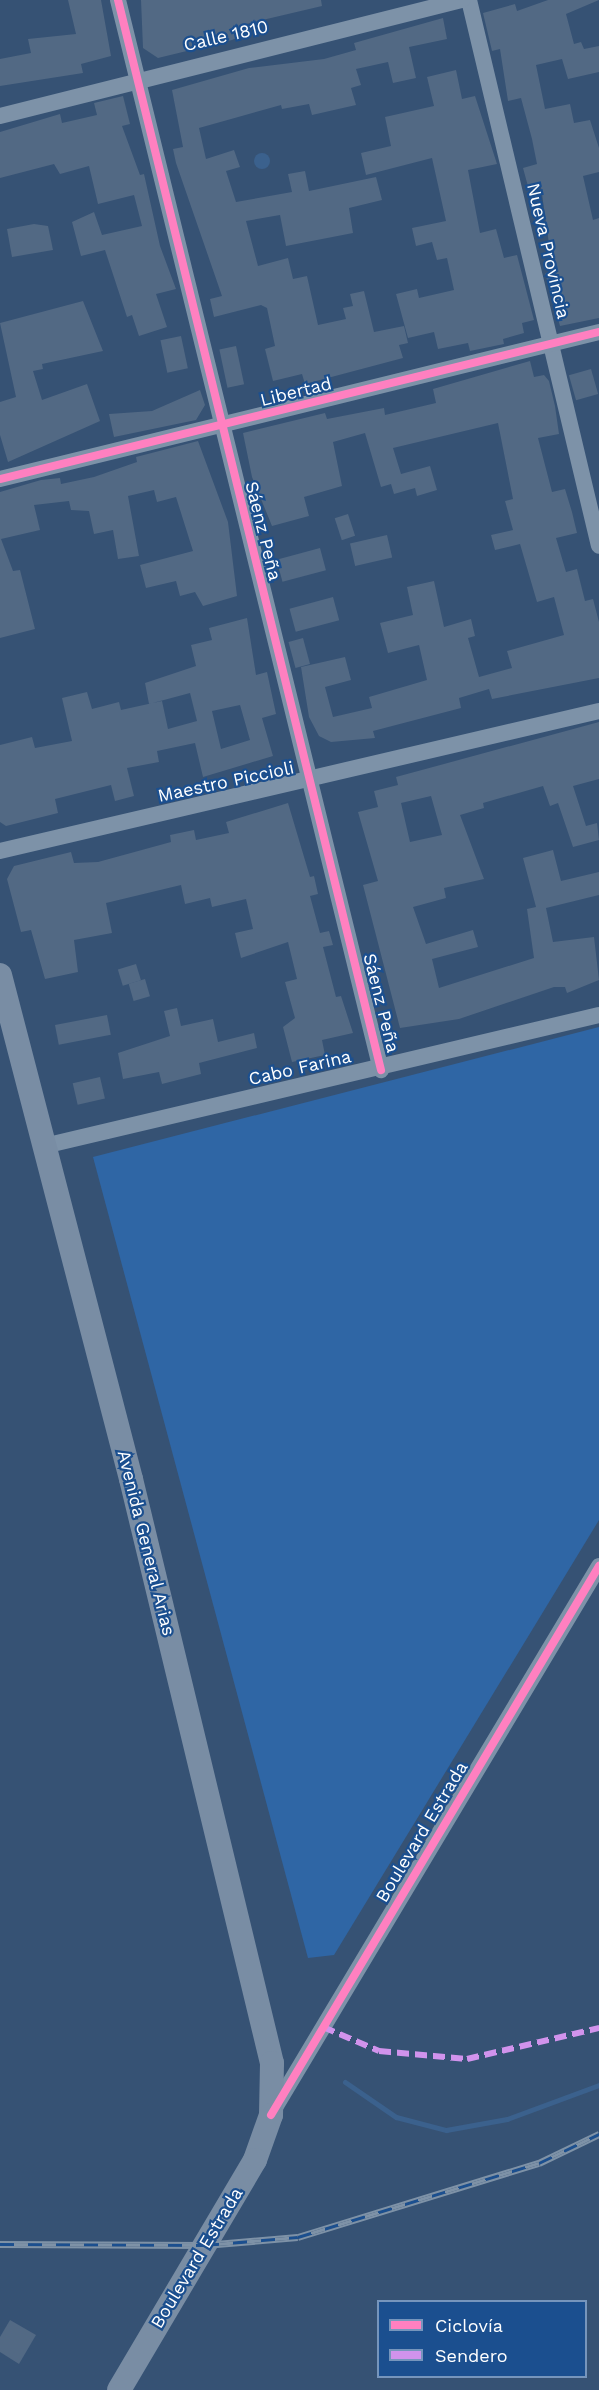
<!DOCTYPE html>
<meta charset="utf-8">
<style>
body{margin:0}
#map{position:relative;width:599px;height:2390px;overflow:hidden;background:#365274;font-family:"Work Sans",sans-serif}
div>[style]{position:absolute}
.green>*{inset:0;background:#2f66a5}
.water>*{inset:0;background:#3b618d}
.round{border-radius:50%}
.stream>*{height:5px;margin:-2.5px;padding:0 2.5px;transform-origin:2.5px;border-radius:2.5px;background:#3b618d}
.building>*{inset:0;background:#526984;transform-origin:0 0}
.minor>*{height:16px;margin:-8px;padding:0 8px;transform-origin:8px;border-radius:8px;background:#7d92a8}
.secondary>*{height:24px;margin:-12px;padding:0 12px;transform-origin:12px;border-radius:12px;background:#798da4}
.rail>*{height:7px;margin-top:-3.5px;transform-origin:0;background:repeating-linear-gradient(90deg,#1b4f8f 0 14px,#7e92a7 0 28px);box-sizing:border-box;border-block:2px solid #7e92a7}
.quiet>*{height:6px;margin-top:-3px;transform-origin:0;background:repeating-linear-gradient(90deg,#d193ec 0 12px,transparent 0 18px)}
.cycleway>*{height:8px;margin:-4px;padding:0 4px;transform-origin:4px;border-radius:4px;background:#ff80c0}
span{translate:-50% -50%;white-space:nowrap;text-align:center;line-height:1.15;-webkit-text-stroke:4.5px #1b4f8f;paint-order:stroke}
.street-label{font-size:18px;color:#fff}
.legend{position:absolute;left:377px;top:2300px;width:210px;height:78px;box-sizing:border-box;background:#1b4f8f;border:2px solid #7695bc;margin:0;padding:8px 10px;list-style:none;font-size:18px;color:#fff}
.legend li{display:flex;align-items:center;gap:12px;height:30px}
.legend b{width:30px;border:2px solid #7695bc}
</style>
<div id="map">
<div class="green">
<i style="clip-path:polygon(599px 1027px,599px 1520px,334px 1955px,308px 1958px,93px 1157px)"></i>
</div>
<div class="water">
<i class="round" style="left:254px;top:153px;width:16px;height:16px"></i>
</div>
<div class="stream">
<i style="left:345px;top:2082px;width:62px;rotate:34.5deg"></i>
<i style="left:396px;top:2117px;width:52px;rotate:14.6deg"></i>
<i style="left:446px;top:2130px;width:62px;rotate:-10.2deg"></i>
<i style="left:507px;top:2119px;width:98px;rotate:-20.3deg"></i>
</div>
<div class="building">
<i style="clip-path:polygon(68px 0,101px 0,111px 56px,81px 64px,83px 73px,0 86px,0 59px,31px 53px,28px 39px,76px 34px)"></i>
<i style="clip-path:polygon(141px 0,321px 0,322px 6px,246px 24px,248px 33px,232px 40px,158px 58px,143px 48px)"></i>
<i style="clip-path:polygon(548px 0,599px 0,566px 14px,574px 44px,581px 42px,584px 49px,599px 46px,599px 72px,568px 79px,562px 59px,536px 65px,545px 109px,570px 104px,574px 123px,590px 120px,599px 148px,599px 172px,583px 176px,593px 220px,599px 218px,599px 318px,560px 326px,545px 273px,553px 272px,541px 187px,529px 190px,523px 168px,537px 164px,532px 139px,521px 98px,508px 101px,500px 49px,492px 51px,483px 13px,515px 4px,517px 11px)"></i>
<i style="clip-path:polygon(443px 18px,447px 39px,409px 47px,416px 78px,393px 83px,388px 62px,356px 69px,361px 85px,351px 88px,356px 105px,312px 115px,309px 104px,282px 109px,281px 105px,199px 128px,206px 159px,234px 150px,240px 167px,226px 171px,236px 202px,292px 192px,288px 174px,305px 171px,309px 191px,376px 177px,382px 200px,349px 208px,353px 233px,286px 246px,280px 215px,246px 221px,258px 266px,288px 258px,293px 279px,307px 276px,318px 325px,346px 319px,343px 308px,353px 306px,350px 294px,364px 291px,374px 332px,404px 326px,408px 343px,399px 345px,403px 358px,305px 384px,302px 374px,273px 381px,265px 349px,275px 346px,267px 308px,261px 305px,214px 317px,210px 299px,222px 296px,176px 163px,173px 149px,183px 147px,172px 90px,249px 68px,324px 59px,356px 50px,354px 43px)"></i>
<i style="clip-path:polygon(456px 70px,462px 99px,475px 96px,497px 164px,468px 170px,480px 233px,496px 229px,504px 258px,517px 255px,534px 320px,522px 323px,524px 333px,503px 339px,504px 344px,470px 351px,468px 343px,438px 349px,434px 332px,408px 338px,396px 294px,417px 289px,419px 298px,454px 290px,447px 258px,437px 260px,432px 242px,416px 246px,412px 228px,446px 221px,432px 158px,366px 175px,361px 153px,391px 146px,385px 117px,434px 106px,427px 77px)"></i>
<i style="clip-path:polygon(123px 96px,130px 124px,122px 126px,140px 175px,144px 174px,160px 246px,176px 289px,156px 294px,167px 327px,139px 336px,132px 315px,127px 317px,105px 250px,81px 256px,72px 222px,94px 212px,102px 235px,142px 226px,134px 195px,98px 204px,89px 166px,60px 174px,54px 164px,0 178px,0 132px,60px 114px,62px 123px,97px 115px,94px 103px)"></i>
<i style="clip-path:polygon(34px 224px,48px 226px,53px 250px,12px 257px,7px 229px)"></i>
<i style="clip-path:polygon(83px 301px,103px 351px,42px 364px,43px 369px,33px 371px,42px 400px,87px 384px,100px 421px,8px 462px,0 435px,0 402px,16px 397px,0 323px)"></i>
<i style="left:181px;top:336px;width:33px;height:21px;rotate:78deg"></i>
<i style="left:236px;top:346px;width:39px;height:17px;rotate:78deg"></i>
<i style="clip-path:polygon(530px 361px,534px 377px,544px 375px,549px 381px,555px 406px,559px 434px,538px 438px,552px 492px,565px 489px,572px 512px,577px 533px,556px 538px,566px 572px,577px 569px,585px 601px,593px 599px,599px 622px,599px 678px,492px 699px,489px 689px,459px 698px,461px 708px,373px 731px,375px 738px,331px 742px,319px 736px,309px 717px,301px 667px,345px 657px,351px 680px,325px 687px,333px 717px,372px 708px,369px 697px,427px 680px,419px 645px,388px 653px,380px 623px,413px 615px,407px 587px,434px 581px,444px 627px,471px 619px,475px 636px,468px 638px,479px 677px,512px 668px,507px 651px,564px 635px,554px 597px,537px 602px,520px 544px,495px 550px,491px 535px,513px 530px,505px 501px,513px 499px,498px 423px,393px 448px,401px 474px,430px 466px,437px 490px,417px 496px,415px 488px,394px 494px,391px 484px,381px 487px,365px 433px,333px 442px,342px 486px,304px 497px,309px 516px,272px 526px,252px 477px,243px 433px,325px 413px,327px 419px,384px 408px,385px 415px,436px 403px,433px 389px)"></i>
<i style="left:591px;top:369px;width:26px;height:23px;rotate:74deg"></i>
<i style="clip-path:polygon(200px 390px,205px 405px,196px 420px,114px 437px,109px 414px,152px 411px)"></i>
<i style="clip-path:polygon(198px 441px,228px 522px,237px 596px,203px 606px,195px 592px,180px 596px,176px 581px,146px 588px,140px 565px,193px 551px,176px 497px,157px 502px,154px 490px,128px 496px,139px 556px,118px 559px,113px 530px,94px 534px,89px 511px,71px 510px,69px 501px,34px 505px,40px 530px,1px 539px,13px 571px,20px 570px,35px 629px,0 638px,0 492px,41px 480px,60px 478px,61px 484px,94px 477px,137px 462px,136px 457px)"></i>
<i style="left:348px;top:514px;width:23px;height:14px;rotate:72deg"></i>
<i style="left:387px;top:535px;width:23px;height:38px;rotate:77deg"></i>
<i style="left:320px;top:548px;width:23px;height:45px;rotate:75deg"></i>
<i style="left:333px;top:597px;width:24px;height:45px;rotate:75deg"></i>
<i style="clip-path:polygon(evenodd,247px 618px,256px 675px,267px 672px,276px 714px,262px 718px,273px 756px,203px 777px,195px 743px,157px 751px,159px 762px,127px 768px,134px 796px,115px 801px,111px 785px,55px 799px,58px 813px,6px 826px,0 822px,0 745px,32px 737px,35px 748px,72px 741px,62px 698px,87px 692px,92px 709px,119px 702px,121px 710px,162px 701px,168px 729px,197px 721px,190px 693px,149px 704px,145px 683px,196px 666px,191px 645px,212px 640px,209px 628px,247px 618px,240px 705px,250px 740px,221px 749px,212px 711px,240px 705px)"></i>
<i style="left:303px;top:638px;width:27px;height:15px;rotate:75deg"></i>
<i style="clip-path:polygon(evenodd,599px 722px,599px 779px,573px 786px,586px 826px,597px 823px,599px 840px,573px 847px,558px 803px,550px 806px,543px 786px,483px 803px,484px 808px,460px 815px,484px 879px,444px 888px,446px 898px,413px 907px,426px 944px,473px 930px,478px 947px,432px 959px,439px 988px,534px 958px,527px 909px,536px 907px,523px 858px,553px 850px,561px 881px,599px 872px,599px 895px,546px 908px,553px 942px,594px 937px,599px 980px,567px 993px,565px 987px,554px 987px,459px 1019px,400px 1028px,363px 885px,378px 881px,358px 812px,378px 807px,374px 791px,398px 785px,396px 777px,599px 722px,431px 796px,442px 835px,410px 842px,401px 803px,431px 796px)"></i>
<i style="clip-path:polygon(288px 803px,310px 877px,314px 876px,318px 894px,310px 896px,320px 933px,329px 931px,333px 945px,323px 947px,336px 997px,341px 996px,353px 1033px,322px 1040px,325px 1055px,292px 1062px,283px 1027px,295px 1018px,285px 982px,297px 979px,288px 942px,241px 958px,235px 933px,253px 929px,246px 899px,212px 907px,210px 898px,185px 904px,181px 885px,106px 903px,112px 933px,74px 940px,78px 972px,45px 979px,31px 930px,21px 932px,7px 879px,14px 866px,71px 852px,74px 863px,98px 862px,171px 842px,170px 835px,194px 830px,196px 840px,229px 833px,226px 822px)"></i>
<i style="left:136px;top:964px;width:17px;height:19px;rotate:73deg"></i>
<i style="left:145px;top:979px;width:18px;height:17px;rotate:74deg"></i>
<i style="clip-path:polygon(177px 1008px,181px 1026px,213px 1019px,218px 1042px,254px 1033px,257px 1048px,199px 1063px,201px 1074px,162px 1084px,159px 1072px,123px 1079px,118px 1053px,170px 1036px,164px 1011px)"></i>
<i style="left:107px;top:1015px;width:20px;height:53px;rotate:79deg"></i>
<i style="left:100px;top:1077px;width:22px;height:28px;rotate:77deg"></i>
<i style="clip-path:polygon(10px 2320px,36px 2335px,19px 2364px,0 2352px,0 2337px)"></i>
</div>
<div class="minor">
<i style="left:118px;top:0;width:1102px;rotate:76.19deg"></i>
<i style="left:469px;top:0;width:561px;rotate:76.61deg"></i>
<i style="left:0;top:116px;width:477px;rotate:-14.1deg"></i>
<i style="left:0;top:479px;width:617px;rotate:-13.79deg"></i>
<i style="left:0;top:851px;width:615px;rotate:-13.16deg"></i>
<i style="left:44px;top:1146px;width:570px;rotate:-13.28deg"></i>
<i style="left:273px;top:2111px;width:635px;rotate:-59.11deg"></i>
</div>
<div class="secondary">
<i style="left:0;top:975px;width:521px;rotate:75.43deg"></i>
<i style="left:131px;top:1479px;width:601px;rotate:76.43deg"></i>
<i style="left:272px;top:2063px;width:52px;rotate:91.1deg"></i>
<i style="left:271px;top:2115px;width:48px;rotate:109.6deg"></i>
<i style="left:255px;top:2160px;width:267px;rotate:120.6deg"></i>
</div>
<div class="rail">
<i style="left:0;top:2244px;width:205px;rotate:0.3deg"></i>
<i style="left:205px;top:2245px;width:93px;rotate:-4.9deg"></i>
<i style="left:298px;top:2237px;width:252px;rotate:-17.1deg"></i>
<i style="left:539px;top:2163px;width:67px;rotate:-25.8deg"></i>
</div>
<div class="quiet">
<i style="left:323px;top:2027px;width:61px;rotate:23.2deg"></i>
<i style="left:379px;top:2051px;width:88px;rotate:5.2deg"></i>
<i style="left:467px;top:2059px;width:136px;rotate:-13.2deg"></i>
</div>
<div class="cycleway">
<i style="left:118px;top:0;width:1102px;rotate:76.19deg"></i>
<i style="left:0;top:479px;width:617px;rotate:-13.79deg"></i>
<i style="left:271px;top:2115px;width:640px;rotate:-59.14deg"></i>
</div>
<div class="street-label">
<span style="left:226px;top:36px;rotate:-13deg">Calle 1810</span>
<span style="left:548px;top:251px;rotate:77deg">Nueva Provincia</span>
<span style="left:296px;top:392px;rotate:-14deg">Libertad</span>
<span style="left:263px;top:531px;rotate:76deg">Sáenz Peña</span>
<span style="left:226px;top:782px;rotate:-12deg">Maestro Piccioli</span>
<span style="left:381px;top:1003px;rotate:76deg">Sáenz Peña</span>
<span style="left:300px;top:1068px;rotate:-13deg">Cabo Farina</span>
<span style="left:146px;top:1543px;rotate:76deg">Avenida General Arias</span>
<span style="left:422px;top:1832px;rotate:-59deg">Boulevard Estrada</span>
<span style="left:197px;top:2258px;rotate:-59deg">Boulevard Estrada</span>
</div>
<ul class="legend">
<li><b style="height:8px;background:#ff80c0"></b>Ciclovía</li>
<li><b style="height:8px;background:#d193ec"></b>Sendero</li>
</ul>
</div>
